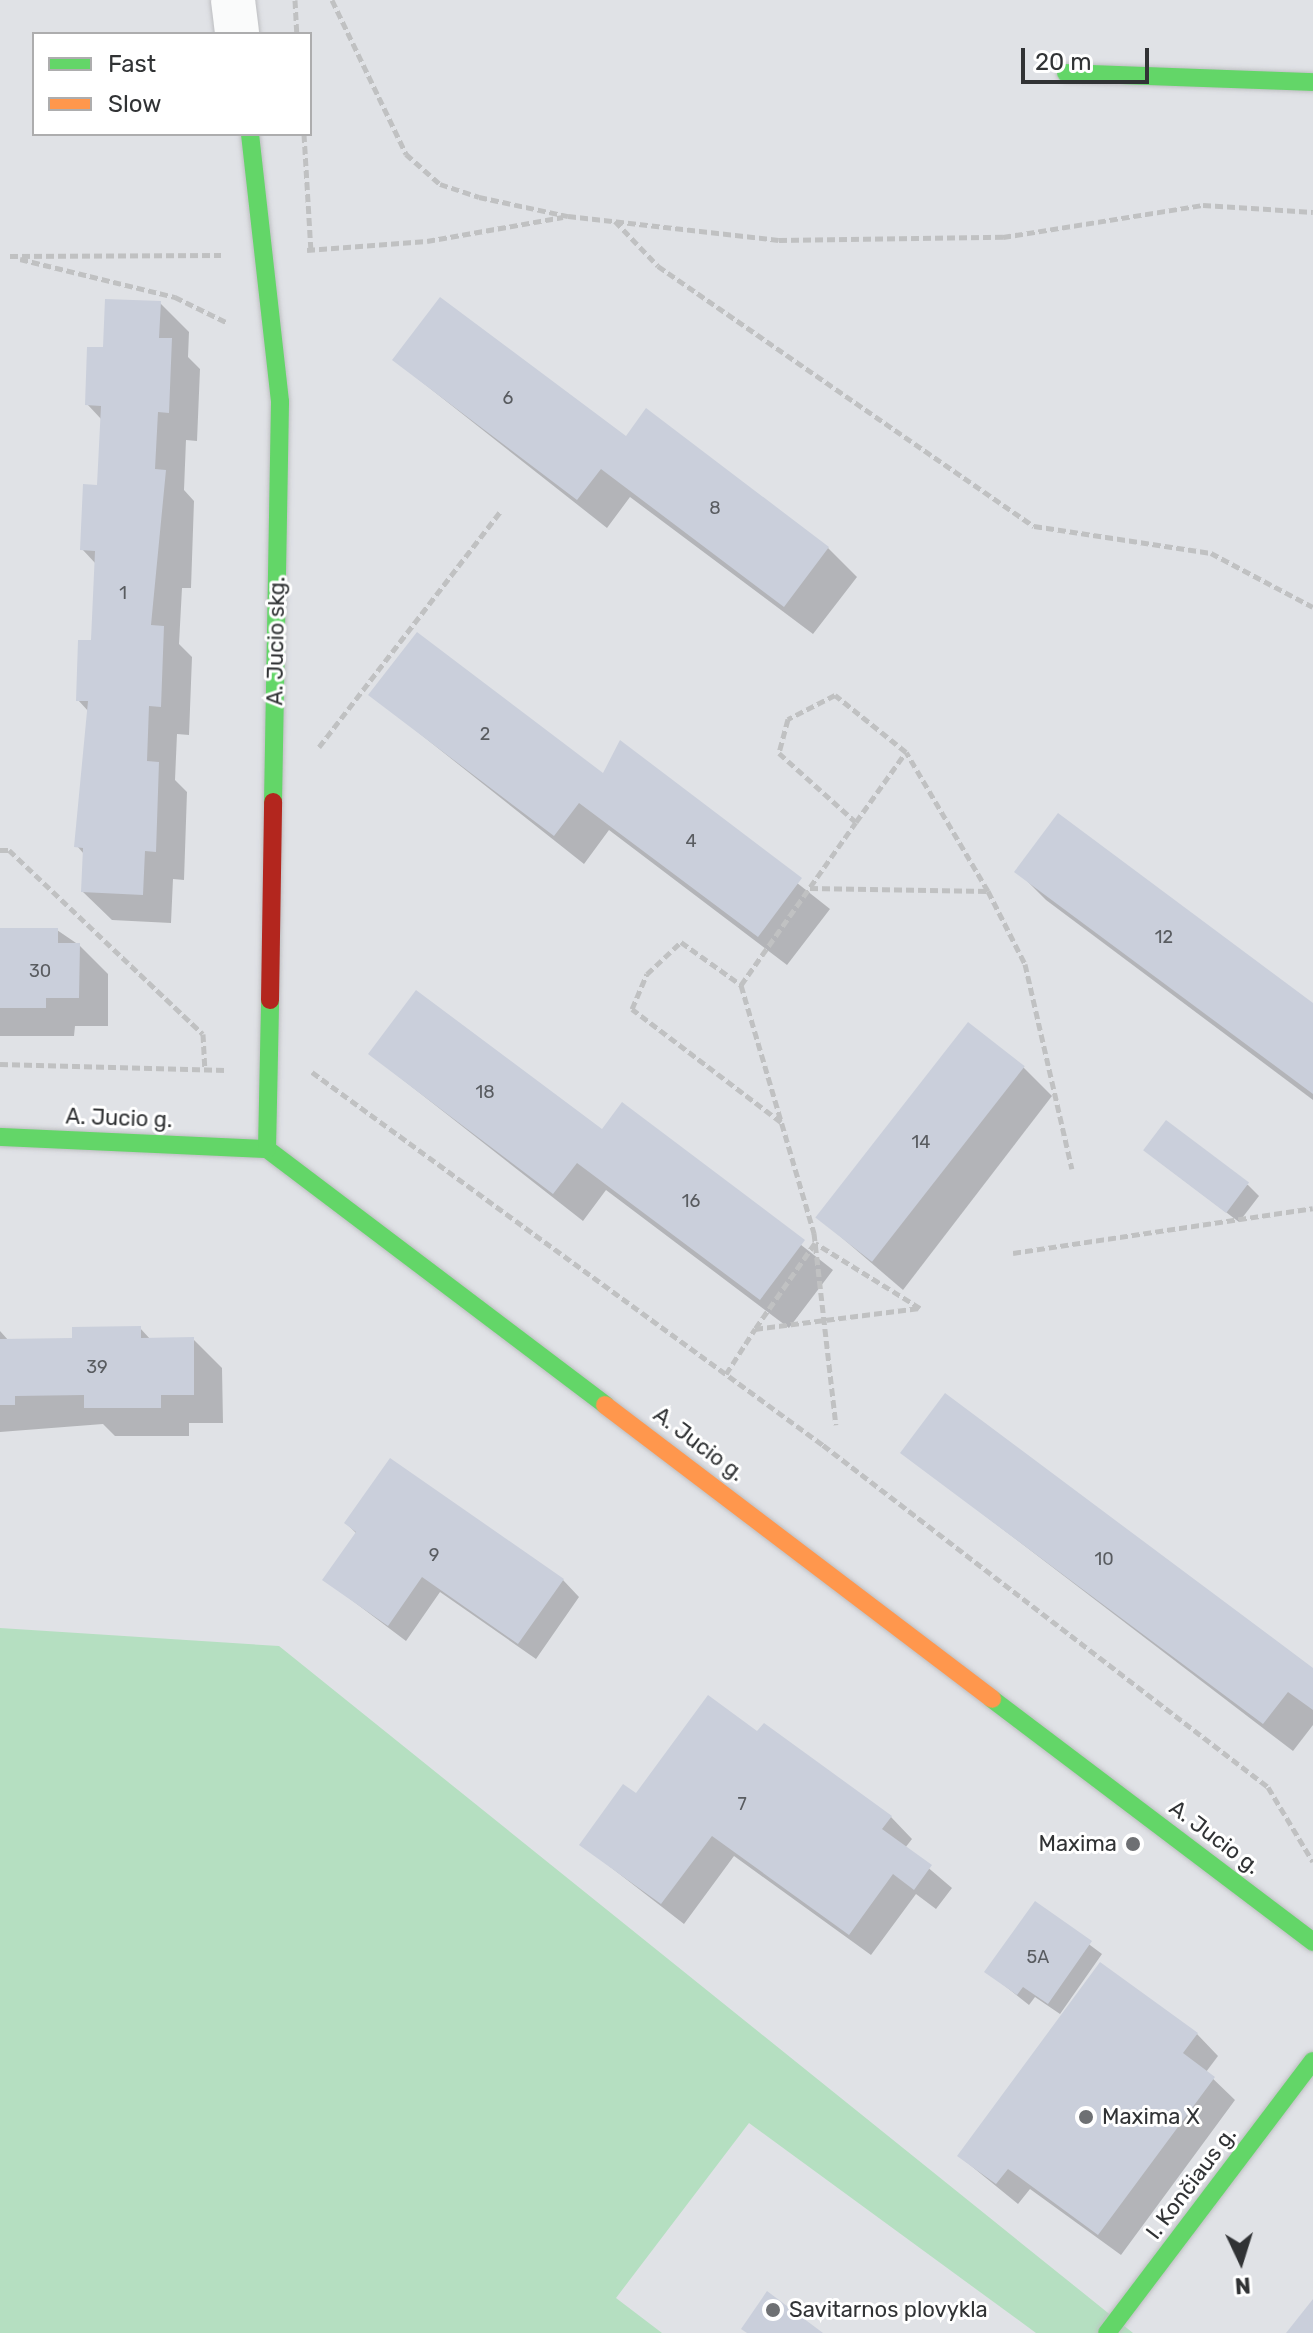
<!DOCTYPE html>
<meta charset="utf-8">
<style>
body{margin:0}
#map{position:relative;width:1313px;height:2333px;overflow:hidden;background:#e0e2e6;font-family:Rubik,sans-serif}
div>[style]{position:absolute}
.green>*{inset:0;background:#b5dfc1}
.shadow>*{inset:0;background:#0003}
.building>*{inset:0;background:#cacfdb;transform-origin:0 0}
.path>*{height:5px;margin-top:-2.5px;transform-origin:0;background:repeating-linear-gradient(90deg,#c0c1c2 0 8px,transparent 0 12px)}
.roads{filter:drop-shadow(0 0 2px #bdbec1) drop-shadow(0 0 2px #bdbec1)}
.street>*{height:44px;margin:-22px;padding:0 22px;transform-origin:22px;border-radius:22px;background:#fafbfb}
.fast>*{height:18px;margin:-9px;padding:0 9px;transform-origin:9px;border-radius:9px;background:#63d668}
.slow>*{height:18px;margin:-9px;padding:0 9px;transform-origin:9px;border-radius:9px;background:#ff974d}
.jam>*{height:18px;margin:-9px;padding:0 9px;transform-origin:9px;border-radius:9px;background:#b3261e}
.dots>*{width:22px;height:22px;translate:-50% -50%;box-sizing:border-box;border:4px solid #fff;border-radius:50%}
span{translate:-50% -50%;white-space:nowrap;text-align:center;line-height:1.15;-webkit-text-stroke:6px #fff;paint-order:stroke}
.number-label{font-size:18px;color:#595c60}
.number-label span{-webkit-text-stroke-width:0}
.street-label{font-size:22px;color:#313335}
.poi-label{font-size:22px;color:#313335}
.right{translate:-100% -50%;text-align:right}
.left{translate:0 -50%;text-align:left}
.legend{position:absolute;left:32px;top:32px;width:280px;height:104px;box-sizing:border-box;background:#fff;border:2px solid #adadae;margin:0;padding:10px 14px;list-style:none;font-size:24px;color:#313335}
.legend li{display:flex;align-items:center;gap:16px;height:40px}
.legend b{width:40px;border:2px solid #adadae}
.north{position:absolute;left:1201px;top:2221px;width:80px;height:80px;-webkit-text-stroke:6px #fff;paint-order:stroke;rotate:176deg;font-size:22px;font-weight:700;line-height:32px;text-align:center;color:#313335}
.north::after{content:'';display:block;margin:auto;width:28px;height:36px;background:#313335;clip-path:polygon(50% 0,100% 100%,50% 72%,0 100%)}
.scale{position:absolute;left:1021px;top:48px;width:128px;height:36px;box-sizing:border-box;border:4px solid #313335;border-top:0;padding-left:10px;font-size:24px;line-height:28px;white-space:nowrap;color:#313335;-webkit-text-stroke:6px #fff;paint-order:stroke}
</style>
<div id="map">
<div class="green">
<i style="clip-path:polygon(0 1628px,279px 1646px,1133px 2333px,1036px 2333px,749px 2123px,616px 2298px,662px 2333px,0 2333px)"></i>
</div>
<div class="shadow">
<i style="clip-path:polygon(160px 303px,189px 332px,188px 357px,200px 369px,197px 441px,186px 440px,184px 490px,194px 501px,191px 588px,182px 588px,179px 644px,192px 657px,189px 735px,177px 734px,175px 780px,187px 792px,184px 880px,173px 879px,171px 923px,112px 920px,83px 892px,84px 854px,77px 846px,89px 712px,78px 700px,93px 642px,96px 564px,82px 549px,99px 487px,102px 420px,87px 404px,105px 349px)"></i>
<i style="clip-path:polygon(394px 360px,626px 439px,828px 548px,857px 577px,813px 634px,630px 497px,607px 528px)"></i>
<i style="clip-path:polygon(371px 695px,603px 776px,620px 743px,830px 909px,787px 965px,609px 830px,584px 864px)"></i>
<i style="clip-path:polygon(1017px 871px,1313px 1005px,1313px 1100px,1046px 900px)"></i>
<i style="clip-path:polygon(0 930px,57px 930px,79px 945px,108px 974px,108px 1026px,75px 1026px,74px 1036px,0 1036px)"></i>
<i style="clip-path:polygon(370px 1054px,602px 1132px,623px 1105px,833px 1270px,789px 1328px,606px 1190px,583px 1221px)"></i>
<i style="clip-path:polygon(1023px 1067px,1052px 1096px,903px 1290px,820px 1219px)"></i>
<i style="clip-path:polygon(1157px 1160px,1248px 1185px,1259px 1196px,1239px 1222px)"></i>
<i style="clip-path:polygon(140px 1328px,151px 1340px,193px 1339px,222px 1368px,223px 1423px,189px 1423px,189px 1436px,115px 1436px,103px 1424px,0 1432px,0 1331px,9px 1341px,74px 1340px)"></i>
<i style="clip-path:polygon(903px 1453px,1313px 1670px,1313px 1725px,1293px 1751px)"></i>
<i style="clip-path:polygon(346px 1523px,563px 1580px,579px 1597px,536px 1659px,440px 1592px,406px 1641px,325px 1580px,357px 1534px)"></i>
<i style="clip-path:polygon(758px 1734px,891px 1817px,912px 1839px,905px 1848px,952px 1888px,936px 1909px,916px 1894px,871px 1955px,734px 1856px,684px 1924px,582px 1845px,637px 1796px)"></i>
<i style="clip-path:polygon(1035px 1904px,1102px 1954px,1060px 2014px,1035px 1997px,1029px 2005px,987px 1972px)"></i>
<i style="clip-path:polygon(1197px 2034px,1218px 2056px,1206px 2072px,1235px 2100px,1121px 2255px,1030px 2189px,1018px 2204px,959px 2156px)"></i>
</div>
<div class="building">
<i style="clip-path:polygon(440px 297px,626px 436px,646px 408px,829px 547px,784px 607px,601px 469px,577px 500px,392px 360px)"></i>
<i style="clip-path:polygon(105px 299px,161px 301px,159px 338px,172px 338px,169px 413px,158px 412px,155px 469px,166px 470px,151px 625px,164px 626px,161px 707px,149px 706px,147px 761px,159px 762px,156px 852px,145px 851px,143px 895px,81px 892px,83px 848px,74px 847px,88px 701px,76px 701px,78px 640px,91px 640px,95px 551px,80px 550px,83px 484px,97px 485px,101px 406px,85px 405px,87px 347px,103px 347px)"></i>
<i style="clip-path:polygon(417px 632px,603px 773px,620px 740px,802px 878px,758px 937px,579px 803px,554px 836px,368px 695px)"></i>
<i style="clip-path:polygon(1058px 813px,1313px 1003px,1313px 1094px,1014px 872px)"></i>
<i style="clip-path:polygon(0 928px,58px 928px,58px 943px,80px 943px,79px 998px,46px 998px,46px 1008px,0 1008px)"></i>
<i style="clip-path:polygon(416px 990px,602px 1129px,622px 1102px,805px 1240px,760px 1300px,577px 1163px,553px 1194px,368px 1054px)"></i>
<i style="left:968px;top:1022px;width:72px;height:248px;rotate:38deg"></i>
<i style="left:1166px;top:1120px;width:104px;height:38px;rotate:37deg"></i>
<i style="clip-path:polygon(141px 1326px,141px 1338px,194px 1337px,194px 1395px,161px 1395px,161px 1408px,84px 1408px,84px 1395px,15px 1396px,15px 1405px,0 1405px,0 1339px,72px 1338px,72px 1327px)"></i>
<i style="clip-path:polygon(945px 1393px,1313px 1668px,1313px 1710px,1288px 1692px,1263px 1724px,900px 1453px)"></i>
<i style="clip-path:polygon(390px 1458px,564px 1579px,518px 1644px,422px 1577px,388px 1626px,322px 1580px,356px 1532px,344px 1523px)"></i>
<i style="clip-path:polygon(708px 1695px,757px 1731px,764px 1723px,892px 1816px,882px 1829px,932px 1865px,914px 1890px,893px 1874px,849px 1935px,712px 1836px,661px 1904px,579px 1845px,623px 1784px,636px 1793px)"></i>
<i style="clip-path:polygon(1035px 1901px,1092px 1941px,1048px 2004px,1023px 1987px,1017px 1995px,984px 1972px)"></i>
<i style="clip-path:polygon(1100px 1962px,1198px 2033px,1183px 2053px,1215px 2077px,1098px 2235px,1008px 2169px,996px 2184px,957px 2156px)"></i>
<i style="clip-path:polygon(767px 2291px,823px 2333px,747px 2333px,741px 2329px)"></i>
<i style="clip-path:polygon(1313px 2299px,1313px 2333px,1286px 2333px)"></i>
</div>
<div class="path">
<i style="left:295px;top:0;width:34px;rotate:87deg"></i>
<i style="left:332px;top:0;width:171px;rotate:64.3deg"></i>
<i style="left:406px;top:154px;width:45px;rotate:41.4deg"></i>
<i style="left:440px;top:184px;width:41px;rotate:18.4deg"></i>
<i style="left:479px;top:197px;width:91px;rotate:12.1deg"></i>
<i style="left:568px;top:216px;width:212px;rotate:6.5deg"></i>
<i style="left:779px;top:240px;width:224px;rotate:-0.8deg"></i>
<i style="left:1003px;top:237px;width:203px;rotate:-9.1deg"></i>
<i style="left:1203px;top:205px;width:110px;rotate:3.6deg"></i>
<i style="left:304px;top:134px;width:117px;rotate:86.6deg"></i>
<i style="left:615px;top:221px;width:62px;rotate:46.3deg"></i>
<i style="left:658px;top:266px;width:457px;rotate:34.7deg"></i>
<i style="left:1034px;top:526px;width:179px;rotate:8.7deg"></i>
<i style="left:1211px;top:553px;width:115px;rotate:27.9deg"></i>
<i style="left:307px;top:250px;width:120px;rotate:-4.3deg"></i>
<i style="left:427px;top:241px;width:138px;rotate:-10deg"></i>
<i style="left:10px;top:256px;width:211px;rotate:-0.3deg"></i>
<i style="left:20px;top:259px;width:160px;rotate:13.8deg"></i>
<i style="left:175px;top:297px;width:59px;rotate:26.1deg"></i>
<i style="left:319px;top:747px;width:298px;rotate:-52.4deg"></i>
<i style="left:0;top:850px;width:9px"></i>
<i style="left:9px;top:850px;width:267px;rotate:43.5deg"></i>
<i style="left:203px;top:1034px;width:35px;rotate:87deg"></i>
<i style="left:810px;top:888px;width:178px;rotate:1deg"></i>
<i style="left:988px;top:891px;width:161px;rotate:-120.5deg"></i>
<i style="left:988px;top:891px;width:82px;rotate:63.1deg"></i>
<i style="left:1025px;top:964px;width:210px;rotate:77.1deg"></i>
<i style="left:741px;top:985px;width:259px;rotate:73.6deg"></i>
<i style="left:814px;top:1233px;width:193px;rotate:83.5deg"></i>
<i style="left:0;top:1064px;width:226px;rotate:1.5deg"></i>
<i style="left:312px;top:1072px;width:633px;rotate:36.13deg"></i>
<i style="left:823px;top:1445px;width:561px;rotate:37.54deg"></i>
<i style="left:1268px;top:1787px;width:87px;rotate:59deg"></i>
<i style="left:781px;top:1122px;width:187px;rotate:-142.8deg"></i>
<i style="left:632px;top:1009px;width:38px;rotate:-67deg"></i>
<i style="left:647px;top:974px;width:47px;rotate:-43.3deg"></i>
<i style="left:681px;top:942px;width:74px;rotate:35.6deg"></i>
<i style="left:741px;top:985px;width:199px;rotate:-54.8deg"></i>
<i style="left:856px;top:822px;width:86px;rotate:-54.5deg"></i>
<i style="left:906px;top:752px;width:91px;rotate:-141.2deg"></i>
<i style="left:835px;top:695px;width:53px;rotate:152.9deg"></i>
<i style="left:788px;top:719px;width:35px;rotate:105deg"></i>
<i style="left:779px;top:753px;width:103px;rotate:41.9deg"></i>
<i style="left:1013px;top:1253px;width:303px;rotate:-8.5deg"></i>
<i style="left:726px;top:1374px;width:54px;rotate:-57.2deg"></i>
<i style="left:755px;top:1329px;width:166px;rotate:-7.3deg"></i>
<i style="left:920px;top:1308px;width:123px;rotate:-148.2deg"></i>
<i style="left:815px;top:1243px;width:105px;rotate:124.9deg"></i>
</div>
<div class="roads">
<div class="street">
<i style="left:233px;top:0;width:34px;rotate:83deg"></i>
</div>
<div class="fast">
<i style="left:1066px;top:73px;width:247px;rotate:2.1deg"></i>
<i style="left:250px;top:134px;width:270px;rotate:83.6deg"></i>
<i style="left:280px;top:402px;width:400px;rotate:91deg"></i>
<i style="left:0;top:1137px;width:267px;rotate:2.6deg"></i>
<i style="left:267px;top:1149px;width:424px;rotate:37.1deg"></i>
<i style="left:267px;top:1149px;width:149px;rotate:-88.8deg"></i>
<i style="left:992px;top:1699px;width:403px;rotate:37.1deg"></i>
<i style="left:1107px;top:2333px;width:341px;rotate:-52.9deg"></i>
</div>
<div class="slow">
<i style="left:605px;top:1405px;width:486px;rotate:37.2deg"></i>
</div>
<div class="jam">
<i style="left:270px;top:1000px;width:198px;rotate:-89.1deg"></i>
</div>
</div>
<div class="dots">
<i style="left:1133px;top:1844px;background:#6e7073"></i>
<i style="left:1086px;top:2117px;background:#6e7073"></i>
<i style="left:773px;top:2310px;background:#6e7073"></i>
</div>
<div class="number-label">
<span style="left:508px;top:398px">6</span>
<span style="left:715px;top:508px">8</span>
<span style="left:123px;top:593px">1</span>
<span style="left:485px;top:734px">2</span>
<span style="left:691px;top:841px">4</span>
<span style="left:1164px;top:937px">12</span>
<span style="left:40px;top:971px">30</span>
<span style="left:485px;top:1092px">18</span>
<span style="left:921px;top:1142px">14</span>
<span style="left:691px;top:1201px">16</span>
<span style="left:97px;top:1367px">39</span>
<span style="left:434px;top:1555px">9</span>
<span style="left:1104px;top:1559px">10</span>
<span style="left:742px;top:1804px">7</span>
<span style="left:1038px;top:1957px">5A</span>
</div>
<div class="street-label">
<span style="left:276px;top:641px;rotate:-89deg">A. Jucio skg.</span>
<span style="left:119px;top:1118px;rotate:2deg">A. Jucio g.</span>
<span style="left:699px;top:1444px;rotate:37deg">A. Jucio g.</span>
<span style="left:1215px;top:1837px;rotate:37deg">A. Jucio g.</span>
<span style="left:1191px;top:2183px;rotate:-53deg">I. Končiaus g.</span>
</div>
<div class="poi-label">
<span class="right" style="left:1117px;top:1844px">Maxima</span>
<span class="left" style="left:1102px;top:2117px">Maxima X</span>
<span class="left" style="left:789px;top:2310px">Savitarnos plovykla</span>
</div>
<ul class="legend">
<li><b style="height:10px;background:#63d668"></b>Fast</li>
<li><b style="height:10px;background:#ff974d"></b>Slow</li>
</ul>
<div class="north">N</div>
<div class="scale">20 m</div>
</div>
